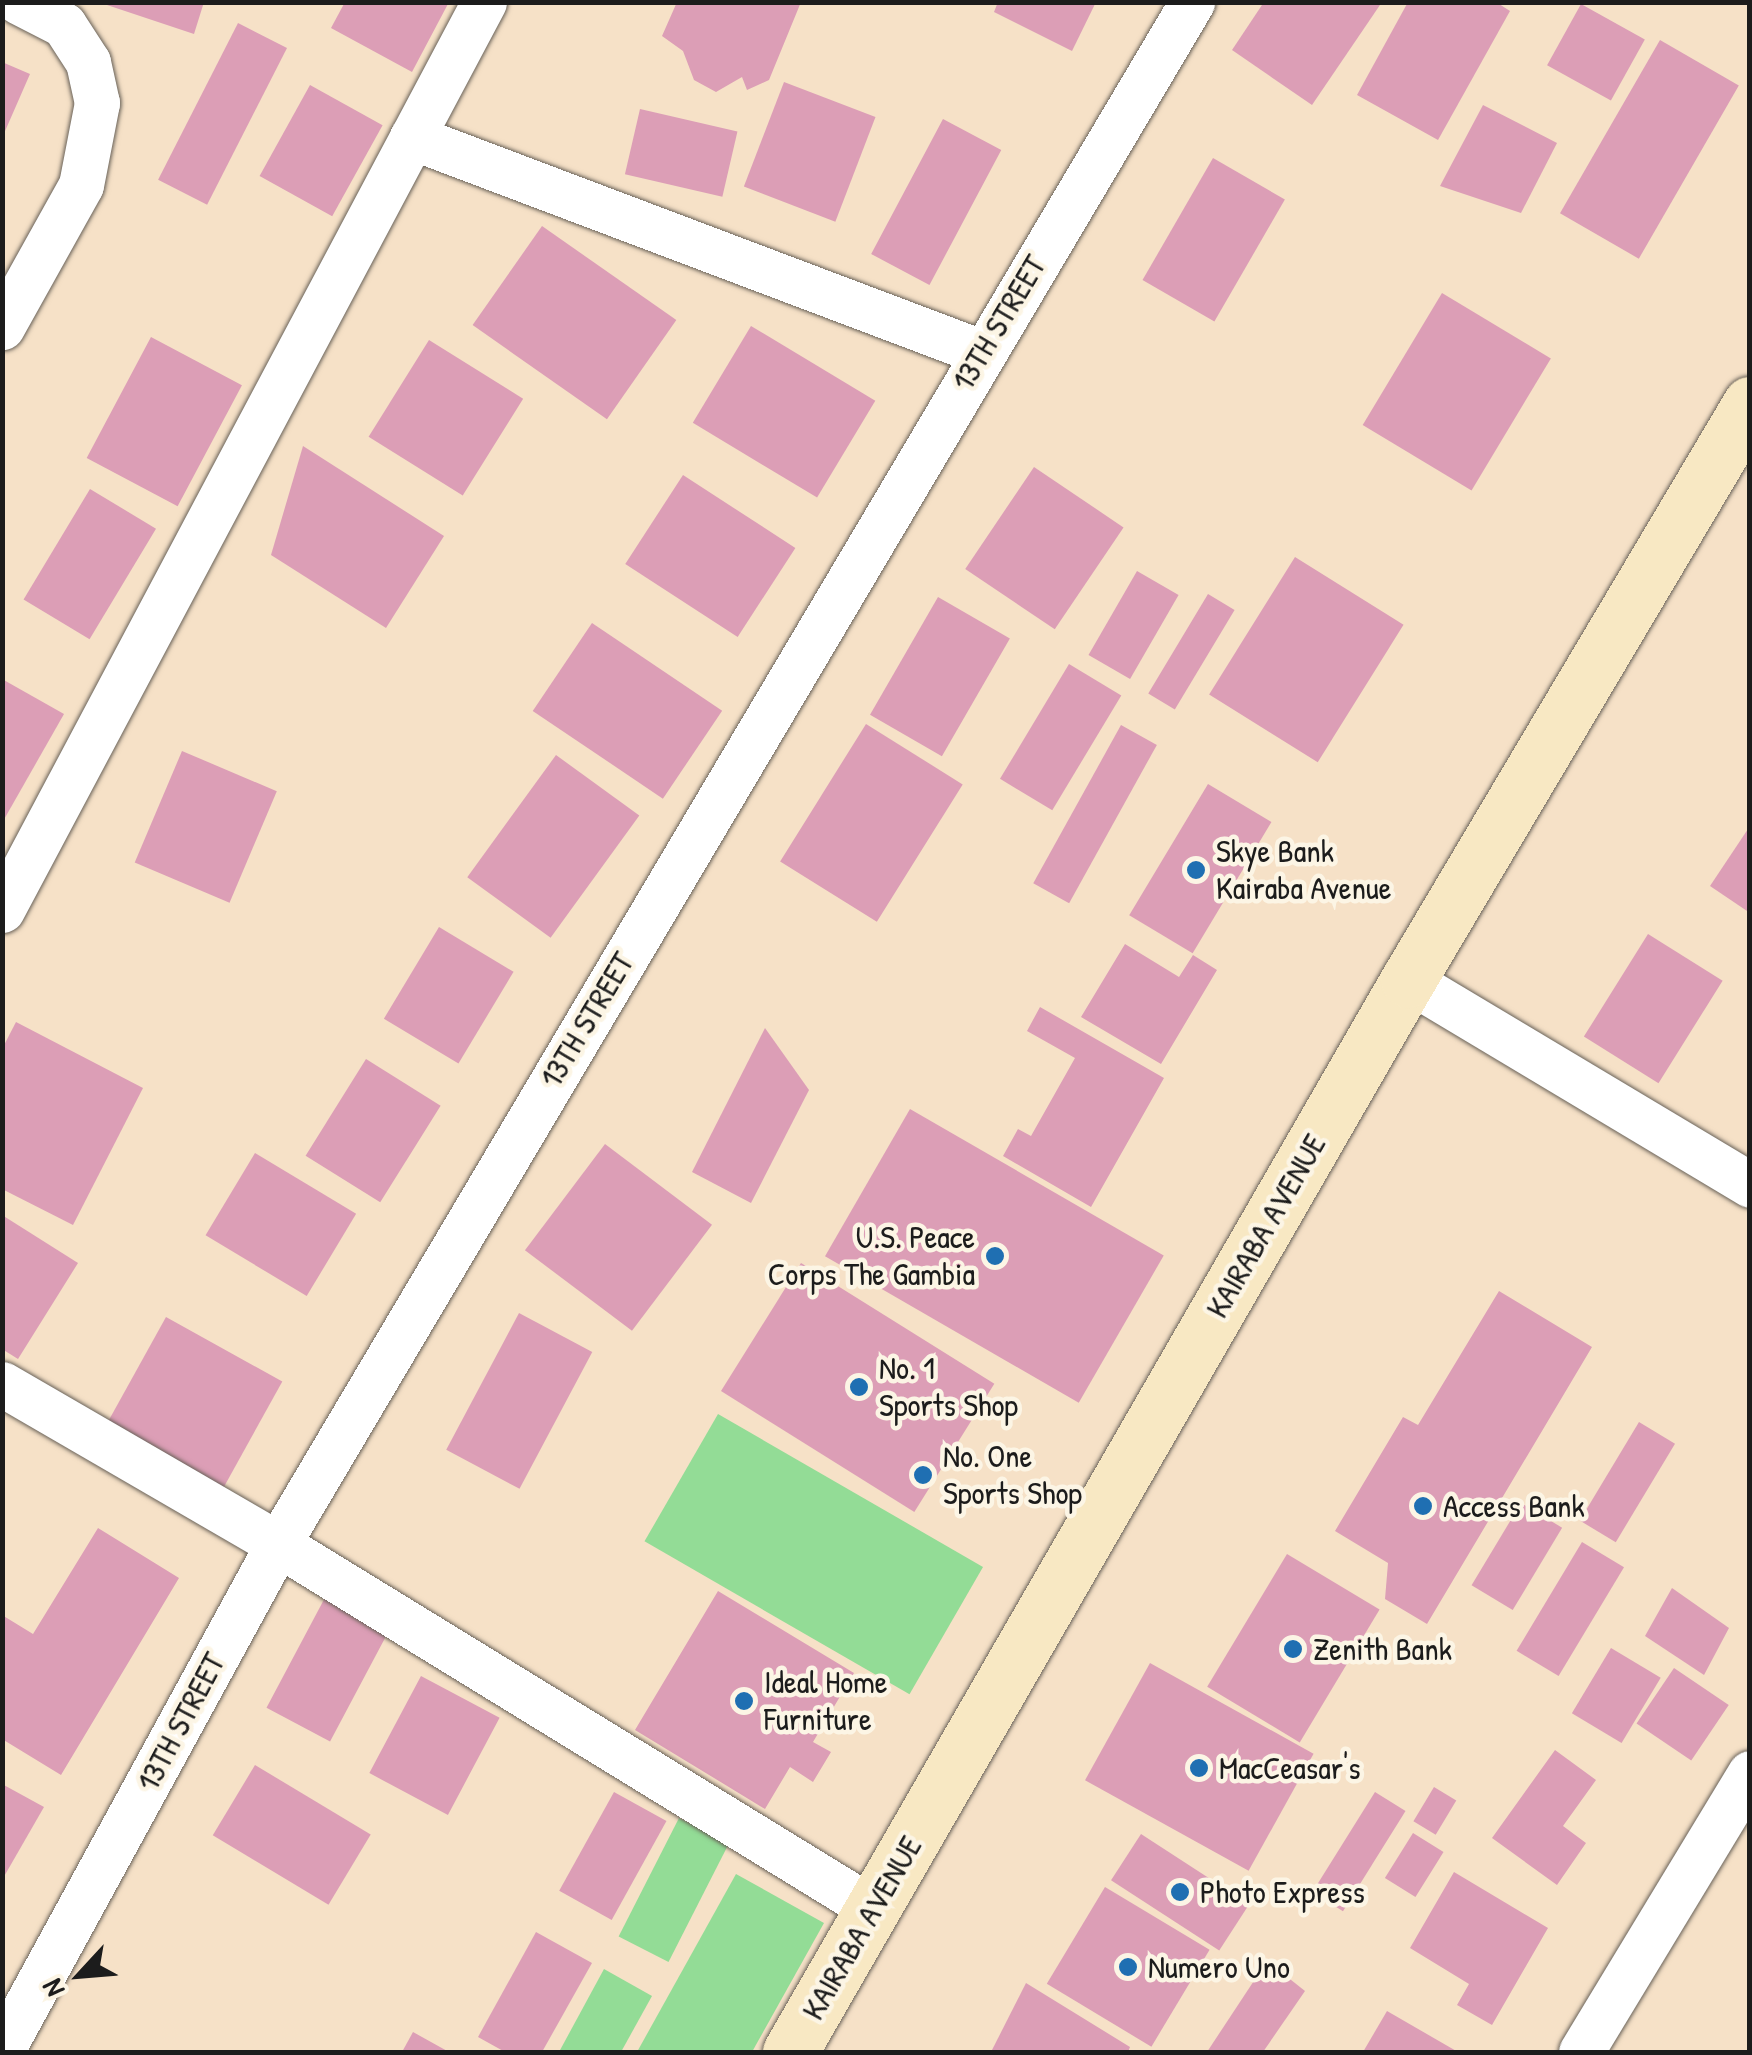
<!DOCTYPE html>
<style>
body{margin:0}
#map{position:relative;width:1752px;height:2055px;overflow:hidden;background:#f6e1c7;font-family:"Patrick Hand",sans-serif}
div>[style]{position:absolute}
.green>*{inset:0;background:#93dc96;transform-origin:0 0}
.building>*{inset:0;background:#dc9eb6;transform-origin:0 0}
.roads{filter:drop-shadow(0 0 2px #686158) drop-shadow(0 0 2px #686158)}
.street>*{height:45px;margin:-22.5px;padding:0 22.5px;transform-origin:22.5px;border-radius:22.5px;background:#fff}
.secondary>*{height:55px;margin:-27.5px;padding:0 27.5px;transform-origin:27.5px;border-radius:27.5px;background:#f8e8c3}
.dots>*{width:28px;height:28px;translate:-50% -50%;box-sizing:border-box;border:5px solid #fcf5e5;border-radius:50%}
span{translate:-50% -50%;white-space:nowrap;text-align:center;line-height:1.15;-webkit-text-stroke:9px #fcf5e5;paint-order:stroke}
.street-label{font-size:32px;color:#1c1c1c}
.poi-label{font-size:32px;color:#1c1c1c}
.left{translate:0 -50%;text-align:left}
.right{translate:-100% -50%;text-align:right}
.frame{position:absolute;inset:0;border:5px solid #1c1c1c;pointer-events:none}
.north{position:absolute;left:30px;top:1925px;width:100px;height:100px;-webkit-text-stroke:8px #fcf5e5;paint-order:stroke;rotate:244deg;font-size:28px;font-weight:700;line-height:40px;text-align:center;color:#1c1c1c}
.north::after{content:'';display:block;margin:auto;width:35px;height:45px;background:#1c1c1c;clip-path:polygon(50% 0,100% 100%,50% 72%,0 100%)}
</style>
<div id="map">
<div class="green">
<i style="left:718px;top:1414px;width:306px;height:147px;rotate:30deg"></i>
<i style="left:679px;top:1818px;width:56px;height:133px;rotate:27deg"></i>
<i style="clip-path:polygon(736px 1874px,824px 1923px,752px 2052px,637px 2052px)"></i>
<i style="clip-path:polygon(604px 1969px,652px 1996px,621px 2052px,559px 2052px)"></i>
</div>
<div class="building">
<i style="clip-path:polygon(98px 2px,204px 2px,194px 34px)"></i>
<i style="clip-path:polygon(345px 2px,449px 2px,412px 72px,331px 28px)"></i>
<i style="clip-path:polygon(677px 2px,801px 2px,769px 80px,747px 90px,742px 77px,716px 92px,694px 80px,683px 51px,662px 36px)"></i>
<i style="clip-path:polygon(998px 2px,1096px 2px,1072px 51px,994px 12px)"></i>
<i style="clip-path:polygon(1264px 2px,1382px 2px,1312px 105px,1232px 50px)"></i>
<i style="clip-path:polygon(1408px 2px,1496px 2px,1510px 11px,1438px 140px,1357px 95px)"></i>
<i style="left:1581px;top:4px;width:73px;height:70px;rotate:29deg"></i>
<i style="left:238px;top:23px;width:55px;height:176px;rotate:27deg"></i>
<i style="left:1660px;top:40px;width:91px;height:200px;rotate:30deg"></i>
<i style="clip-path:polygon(2px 62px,30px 74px,2px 138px)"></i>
<i style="left:784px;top:82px;width:98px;height:112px;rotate:21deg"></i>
<i style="left:310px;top:85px;width:83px;height:104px;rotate:29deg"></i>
<i style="clip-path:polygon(1483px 105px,1557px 143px,1521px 213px,1440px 186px)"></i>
<i style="left:640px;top:109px;width:100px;height:67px;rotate:13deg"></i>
<i style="left:943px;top:119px;width:66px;height:153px;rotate:28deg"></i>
<i style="left:1213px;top:158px;width:83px;height:141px;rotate:30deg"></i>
<i style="left:542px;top:226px;width:164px;height:121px;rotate:35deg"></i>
<i style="left:1442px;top:293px;width:127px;height:154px;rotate:31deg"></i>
<i style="left:751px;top:326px;width:145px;height:113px;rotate:31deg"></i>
<i style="left:151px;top:337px;width:103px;height:137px;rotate:28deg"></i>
<i style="left:429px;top:340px;width:111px;height:114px;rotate:32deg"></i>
<i style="clip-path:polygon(303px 446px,444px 536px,386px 628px,271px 555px)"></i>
<i style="left:1034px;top:467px;width:108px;height:123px;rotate:34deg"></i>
<i style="left:683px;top:475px;width:134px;height:106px;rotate:33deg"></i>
<i style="left:90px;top:489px;width:77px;height:129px;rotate:31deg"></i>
<i style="left:1295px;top:557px;width:128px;height:162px;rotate:32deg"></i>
<i style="left:1137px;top:571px;width:48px;height:97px;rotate:30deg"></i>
<i style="left:1208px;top:594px;width:31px;height:116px;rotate:31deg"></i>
<i style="left:938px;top:597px;width:83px;height:136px;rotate:30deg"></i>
<i style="left:592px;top:623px;width:157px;height:106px;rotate:34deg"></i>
<i style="left:1069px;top:664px;width:61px;height:134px;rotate:31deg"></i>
<i style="clip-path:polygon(2px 679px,64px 714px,2px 823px)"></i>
<i style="left:866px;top:724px;width:114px;height:162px;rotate:32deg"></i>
<i style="left:1121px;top:725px;width:41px;height:181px;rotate:29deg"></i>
<i style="left:182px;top:751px;width:103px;height:121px;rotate:23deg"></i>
<i style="left:556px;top:755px;width:103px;height:151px;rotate:36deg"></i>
<i style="left:1208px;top:784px;width:74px;height:153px;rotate:31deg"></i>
<i style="clip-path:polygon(1750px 826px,1750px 913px,1710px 886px)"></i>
<i style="left:439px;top:927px;width:87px;height:107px;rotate:31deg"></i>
<i style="left:1648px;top:934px;width:88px;height:121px;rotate:32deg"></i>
<i style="clip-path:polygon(1125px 944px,1179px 977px,1193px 955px,1217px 970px,1161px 1064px,1081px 1017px)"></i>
<i style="clip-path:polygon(1040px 1007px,1164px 1078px,1091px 1207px,1003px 1156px,1018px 1129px,1031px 1136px,1075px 1058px,1027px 1031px)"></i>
<i style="clip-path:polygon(16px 1022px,143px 1088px,73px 1225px,2px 1189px,2px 1049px)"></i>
<i style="clip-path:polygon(765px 1028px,809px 1090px,751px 1203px,692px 1172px)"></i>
<i style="left:366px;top:1059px;width:88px;height:114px;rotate:32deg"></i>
<i style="left:910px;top:1109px;width:293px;height:170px;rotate:30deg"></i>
<i style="left:605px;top:1144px;width:134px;height:133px;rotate:37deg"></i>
<i style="left:255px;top:1153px;width:118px;height:96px;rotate:31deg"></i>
<i style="clip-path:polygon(2px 1215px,78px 1263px,18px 1359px,2px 1349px)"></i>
<i style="left:801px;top:1263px;width:228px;height:151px;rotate:32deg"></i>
<i style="clip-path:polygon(1499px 1291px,1592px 1347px,1427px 1624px,1385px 1599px,1388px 1563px,1335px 1531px,1403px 1417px,1418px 1425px)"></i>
<i style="left:519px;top:1313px;width:83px;height:155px;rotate:28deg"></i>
<i style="left:166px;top:1317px;width:133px;height:130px;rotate:29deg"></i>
<i style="left:1639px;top:1422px;width:42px;height:115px;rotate:31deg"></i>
<i style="left:1521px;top:1503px;width:48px;height:96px;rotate:31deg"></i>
<i style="clip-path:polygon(98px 1528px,179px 1578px,61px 1775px,2px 1739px,2px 1615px,33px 1634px)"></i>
<i style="left:1582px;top:1542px;width:49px;height:127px;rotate:31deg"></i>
<i style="left:1287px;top:1554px;width:108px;height:155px;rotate:31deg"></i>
<i style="clip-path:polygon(1672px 1588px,1729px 1628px,1704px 1675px,1645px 1636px)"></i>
<i style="clip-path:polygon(718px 1591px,854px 1673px,813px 1742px,831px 1752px,813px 1782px,790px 1767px,765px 1809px,635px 1730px)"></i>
<i style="left:328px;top:1592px;width:72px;height:131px;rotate:28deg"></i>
<i style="left:1611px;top:1648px;width:58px;height:76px;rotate:31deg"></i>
<i style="left:1150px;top:1663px;width:187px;height:134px;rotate:29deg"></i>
<i style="left:1674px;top:1668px;width:66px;height:67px;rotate:34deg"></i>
<i style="left:421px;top:1676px;width:89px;height:110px;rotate:28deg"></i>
<i style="clip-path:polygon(1555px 1750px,1596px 1780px,1563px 1826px,1586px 1843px,1557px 1885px,1492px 1838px)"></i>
<i style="left:255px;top:1765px;width:135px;height:82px;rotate:31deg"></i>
<i style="clip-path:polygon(2px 1784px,44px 1807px,2px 1880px)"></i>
<i style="left:1434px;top:1787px;width:26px;height:40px;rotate:31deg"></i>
<i style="left:614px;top:1792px;width:60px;height:113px;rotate:29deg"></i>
<i style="left:1375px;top:1792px;width:36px;height:118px;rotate:32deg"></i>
<i style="left:1413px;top:1833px;width:36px;height:53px;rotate:32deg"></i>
<i style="left:1141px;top:1834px;width:129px;height:55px;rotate:33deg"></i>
<i style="clip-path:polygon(1454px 1872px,1548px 1928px,1492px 2025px,1457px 2005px,1469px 1984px,1410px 1948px)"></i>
<i style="left:1105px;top:1887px;width:122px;height:113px;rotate:31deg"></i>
<i style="clip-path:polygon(536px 1932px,592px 1963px,542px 2052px,505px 2052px,478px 2037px)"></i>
<i style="clip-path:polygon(1267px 1961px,1305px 1991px,1263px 2052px,1207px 2052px)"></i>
<i style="clip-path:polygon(1026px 1983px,1130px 2047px,1128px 2052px,991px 2052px)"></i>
<i style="clip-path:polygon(1387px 2011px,1458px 2052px,1363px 2052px)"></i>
<i style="clip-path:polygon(413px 2032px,449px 2052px,402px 2052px)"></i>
</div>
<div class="roads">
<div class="street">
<i style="left:412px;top:137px;width:608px;rotate:20.7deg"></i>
<i style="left:2px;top:327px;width:162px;rotate:-60.9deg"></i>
<i style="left:81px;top:185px;width:84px;rotate:-79deg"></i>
<i style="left:97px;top:103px;width:42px;rotate:-102.4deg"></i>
<i style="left:88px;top:62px;width:44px;rotate:-123deg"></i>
<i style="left:64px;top:25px;width:51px;rotate:-152.9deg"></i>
<i style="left:2px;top:910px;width:1028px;rotate:-62.04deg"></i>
<i style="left:1408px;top:980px;width:399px;rotate:30.9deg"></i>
<i style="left:2px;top:1384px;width:319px;rotate:30.1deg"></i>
<i style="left:278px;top:1544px;width:698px;rotate:31.53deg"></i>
<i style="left:2px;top:2050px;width:576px;rotate:-61.39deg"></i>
<i style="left:278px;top:1544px;width:1793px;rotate:-59.34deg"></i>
<i style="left:1581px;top:2052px;width:326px;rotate:-58.8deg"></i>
</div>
<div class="secondary">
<i style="left:790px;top:2052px;width:1237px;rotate:-60.04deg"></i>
<i style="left:1408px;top:980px;width:670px;rotate:-59.3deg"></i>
</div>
</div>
<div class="dots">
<i style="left:1196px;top:870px;background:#1f6fb2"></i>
<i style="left:995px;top:1256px;background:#1f6fb2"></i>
<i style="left:859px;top:1387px;background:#1f6fb2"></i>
<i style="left:923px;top:1475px;background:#1f6fb2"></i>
<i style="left:1423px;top:1506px;background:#1f6fb2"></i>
<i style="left:1293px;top:1649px;background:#1f6fb2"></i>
<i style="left:744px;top:1701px;background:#1f6fb2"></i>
<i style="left:1199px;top:1768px;background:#1f6fb2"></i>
<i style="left:1180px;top:1892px;background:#1f6fb2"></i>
<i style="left:1128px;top:1967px;background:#1f6fb2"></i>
</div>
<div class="street-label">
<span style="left:999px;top:323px;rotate:-59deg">13TH STREET</span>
<span style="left:587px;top:1020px;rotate:-59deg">13TH STREET</span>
<span style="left:1266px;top:1226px;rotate:-60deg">KAIRABA AVENUE</span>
<span style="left:181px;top:1722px;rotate:-62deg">13TH STREET</span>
<span style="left:862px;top:1928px;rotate:-60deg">KAIRABA AVENUE</span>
</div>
<div class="poi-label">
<span class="left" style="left:1216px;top:870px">Skye Bank<br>Kairaba Avenue</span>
<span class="right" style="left:975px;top:1256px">U.S. Peace<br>Corps The Gambia</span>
<span class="left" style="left:879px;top:1387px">No. 1<br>Sports Shop</span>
<span class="left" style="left:943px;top:1475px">No. One<br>Sports Shop</span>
<span class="left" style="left:1443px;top:1506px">Access Bank</span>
<span class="left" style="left:1313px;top:1649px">Zenith Bank</span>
<span class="left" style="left:764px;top:1701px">Ideal Home<br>Furniture</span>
<span class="left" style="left:1219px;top:1768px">MacCeasar's</span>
<span class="left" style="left:1200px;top:1892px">Photo Express</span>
<span class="left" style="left:1148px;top:1967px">Numero Uno</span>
</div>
<div class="frame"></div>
<div class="north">N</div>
</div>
